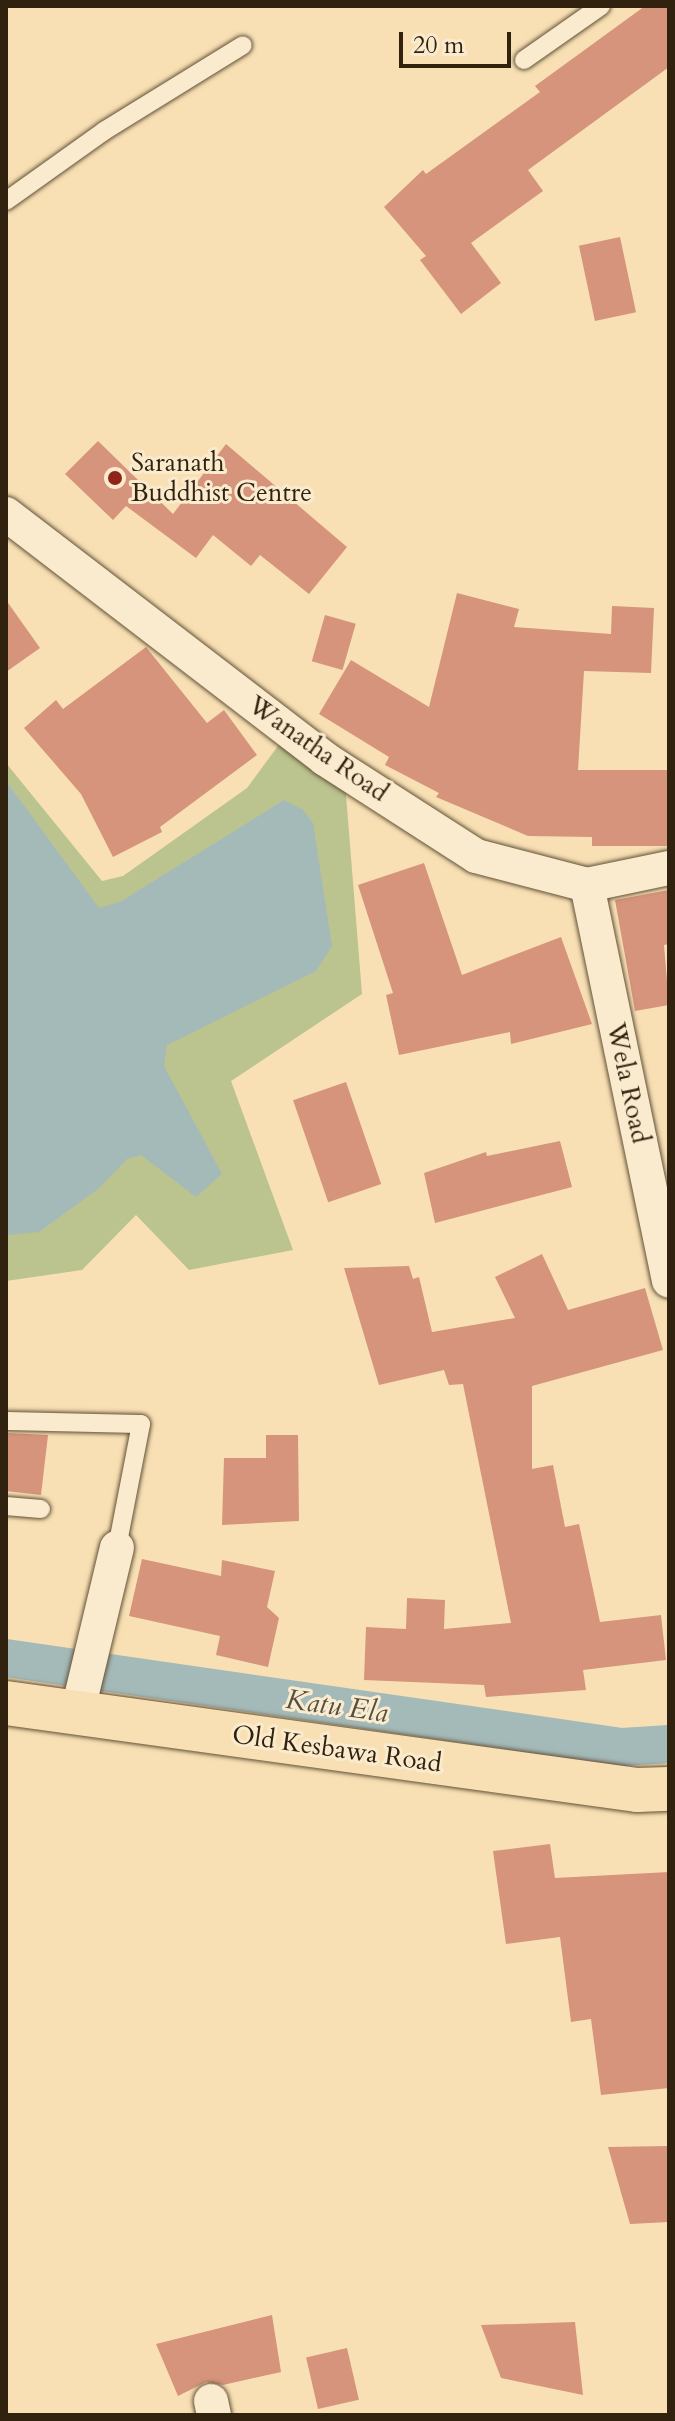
<!DOCTYPE html>
<style>
body{margin:0}
#map{position:relative;width:675px;height:2421px;overflow:hidden;background:#f8e0b4;font-family:Cardo,serif}
div>[style]{position:absolute}
.green>*{inset:0;background:#bbc38f}
.water>*{inset:0;background:#a4bab9}
.canal>*{height:38px;margin:-19px;padding:0 19px;transform-origin:19px;border-radius:19px;background:#a4bab9}
.building>*{inset:0;background:#d5947b;transform-origin:0 0}
.roads{filter:drop-shadow(0 0 2px #635138) drop-shadow(0 0 2px #635138)}
.lane>*{height:18px;margin:-9px;padding:0 9px;transform-origin:9px;border-radius:9px;background:#faebce}
.street>*{height:34px;margin:-17px;padding:0 17px;transform-origin:17px;border-radius:17px;background:#faebce}
.primary>*{height:44px;margin:-22px;padding:0 22px;transform-origin:22px;border-radius:22px;background:#f8e0b4}
.dots>*{width:22px;height:22px;translate:-50% -50%;box-sizing:border-box;border:4px solid #faebce;border-radius:50%}
span{translate:-50% -50%;white-space:nowrap;text-align:center;line-height:1.15;-webkit-text-stroke:6px #faebce;paint-order:stroke}
.poi-label{font-size:26px;color:#31210f}
.left{translate:0 -50%;text-align:left}
.street-label{font-size:26px;color:#31210f}
.water-label{font-size:28px;color:#544f42;font-style:italic}
.frame{position:absolute;inset:0;border:8px solid #31210f;pointer-events:none}
.scale{position:absolute;left:399px;top:32px;width:112px;height:36px;box-sizing:border-box;border:4px solid #31210f;border-top:0;padding-left:10px;font-size:24px;line-height:28px;white-space:nowrap;color:#31210f;-webkit-text-stroke:6px #faebce;paint-order:stroke}
</style>
<div id="map">
<div class="green">
<i style="clip-path:polygon(289px 731px,344px 770px,362px 994px,231px 1081px,293px 1250px,189px 1270px,136px 1215px,82px 1270px,6px 1281px,6px 763px,102px 881px,123px 876px,247px 788px)"></i>
</div>
<div class="water">
<i style="clip-path:polygon(6px 781px,99px 908px,120px 902px,284px 800px,303px 810px,313px 823px,332px 946px,316px 971px,167px 1045px,164px 1066px,222px 1174px,196px 1197px,141px 1155px,127px 1159px,98px 1189px,39px 1232px,6px 1235px)"></i>
</div>
<div class="canal">
<i style="left:6px;top:1658px;width:622px;rotate:8.22deg"></i>
<i style="left:622px;top:1747px;width:47px;rotate:-3.7deg"></i>
</div>
<div class="building">
<i style="clip-path:polygon(645px 6px,669px 6px,669px 67px,528px 170px,543px 191px,471px 243px,501px 283px,461px 314px,420px 260px,426px 256px,384px 207px,423px 170px,426px 174px,540px 92px,535px 86px)"></i>
<i style="left:620px;top:237px;width:77px;height:42px;rotate:78deg"></i>
<i style="clip-path:polygon(98px 441px,173px 514px,226px 444px,347px 547px,309px 594px,260px 555px,251px 566px,213px 535px,196px 558px,126px 506px,113px 520px,65px 474px)"></i>
<i style="clip-path:polygon(457px 593px,519px 609px,514px 627px,611px 634px,612px 606px,654px 608px,651px 673px,584px 671px,578px 770px,667px 770px,667px 846px,592px 846px,592px 837px,528px 836px,436px 797px,439px 793px,385px 765px,389px 757px,319px 714px,351px 660px,429px 707px)"></i>
<i style="clip-path:polygon(6px 600px,40px 648px,6px 672px)"></i>
<i style="left:325px;top:615px;width:32px;height:48px;rotate:16deg"></i>
<i style="clip-path:polygon(146px 647px,207px 723px,224px 710px,257px 755px,160px 827px,162px 832px,113px 857px,81px 794px,24px 728px,56px 700px,63px 709px)"></i>
<i style="clip-path:polygon(424px 863px,462px 975px,561px 937px,592px 1024px,511px 1044px,510px 1032px,399px 1055px,386px 995px,393px 993px,358px 885px)"></i>
<i style="clip-path:polygon(669px 890px,669px 944px,664px 945px,669px 1005px,635px 1011px,615px 900px)"></i>
<i style="left:346px;top:1082px;width:108px;height:56px;rotate:71deg"></i>
<i style="clip-path:polygon(560px 1141px,572px 1187px,435px 1223px,424px 1173px,486px 1152px,487px 1156px)"></i>
<i style="clip-path:polygon(542px 1254px,568px 1310px,645px 1288px,663px 1350px,532px 1386px,532px 1469px,553px 1465px,565px 1527px,579px 1524px,600px 1622px,661px 1615px,666px 1660px,583px 1670px,586px 1690px,486px 1697px,484px 1685px,364px 1680px,366px 1627px,406px 1629px,407px 1598px,445px 1600px,444px 1629px,511px 1623px,463px 1384px,449px 1385px,444px 1370px,379px 1385px,344px 1268px,409px 1266px,413px 1279px,419px 1277px,432px 1332px,515px 1318px,495px 1277px)"></i>
<i style="clip-path:polygon(6px 1433px,48px 1435px,41px 1495px,6px 1491px)"></i>
<i style="clip-path:polygon(266px 1435px,298px 1435px,299px 1521px,222px 1525px,224px 1458px,266px 1458px)"></i>
<i style="clip-path:polygon(142px 1559px,221px 1576px,222px 1560px,275px 1571px,267px 1607px,279px 1618px,268px 1667px,216px 1655px,220px 1636px,129px 1616px)"></i>
<i style="clip-path:polygon(550px 1844px,555px 1878px,669px 1872px,669px 2088px,601px 2095px,591px 2019px,571px 2022px,560px 1937px,506px 1944px,493px 1851px)"></i>
<i style="clip-path:polygon(669px 2146px,669px 2222px,630px 2224px,608px 2147px)"></i>
<i style="clip-path:polygon(272px 2315px,281px 2372px,223px 2385px,206px 2382px,178px 2396px,156px 2344px)"></i>
<i style="clip-path:polygon(575px 2322px,583px 2395px,501px 2378px,481px 2325px)"></i>
<i style="left:347px;top:2348px;width:53px;height:42px;rotate:77deg"></i>
</div>
<div class="roads">
<div class="lane">
<i style="left:524px;top:60px;width:94px;rotate:-35deg"></i>
<i style="left:6px;top:201px;width:120px;rotate:-35.5deg"></i>
<i style="left:104px;top:131px;width:163px;rotate:-31.7deg"></i>
<i style="left:6px;top:1421px;width:135px;rotate:1.3deg"></i>
<i style="left:141px;top:1424px;width:126px;rotate:101deg"></i>
<i style="left:6px;top:1506px;width:35px;rotate:5deg"></i>
</div>
<div class="street">
<i style="left:6px;top:514px;width:402px;rotate:37.5deg"></i>
<i style="left:325px;top:759px;width:179px;rotate:32.7deg"></i>
<i style="left:476px;top:856px;width:115px;rotate:14.6deg"></i>
<i style="left:587px;top:885px;width:84px;rotate:-11.7deg"></i>
<i style="left:587px;top:885px;width:404px;rotate:78.3deg"></i>
<i style="left:77px;top:1714px;width:171px;rotate:-76.5deg"></i>
<i style="left:211px;top:2401px;width:14px;rotate:78deg"></i>
</div>
<div class="primary">
<i style="left:6px;top:1703px;width:637px;rotate:7.85deg"></i>
<i style="left:637px;top:1790px;width:32px;rotate:-2deg"></i>
</div>
</div>
<div class="dots">
<i style="left:115px;top:478px;background:#8f2418"></i>
</div>
<div class="poi-label">
<span class="left" style="left:131px;top:478px">Saranath<br>Buddhist Centre</span>
</div>
<div class="street-label">
<span style="left:318px;top:749px;rotate:35deg">Wanatha Road</span>
<span style="left:628px;top:1083px;rotate:78deg">Wela Road</span>
<span style="left:337px;top:1749px;rotate:8deg">Old Kesbawa Road</span>
</div>
<div class="water-label">
<span style="left:337px;top:1706px;rotate:8deg">Katu Ela</span>
</div>
<div class="frame"></div>
<div class="scale">20 m</div>
</div>
